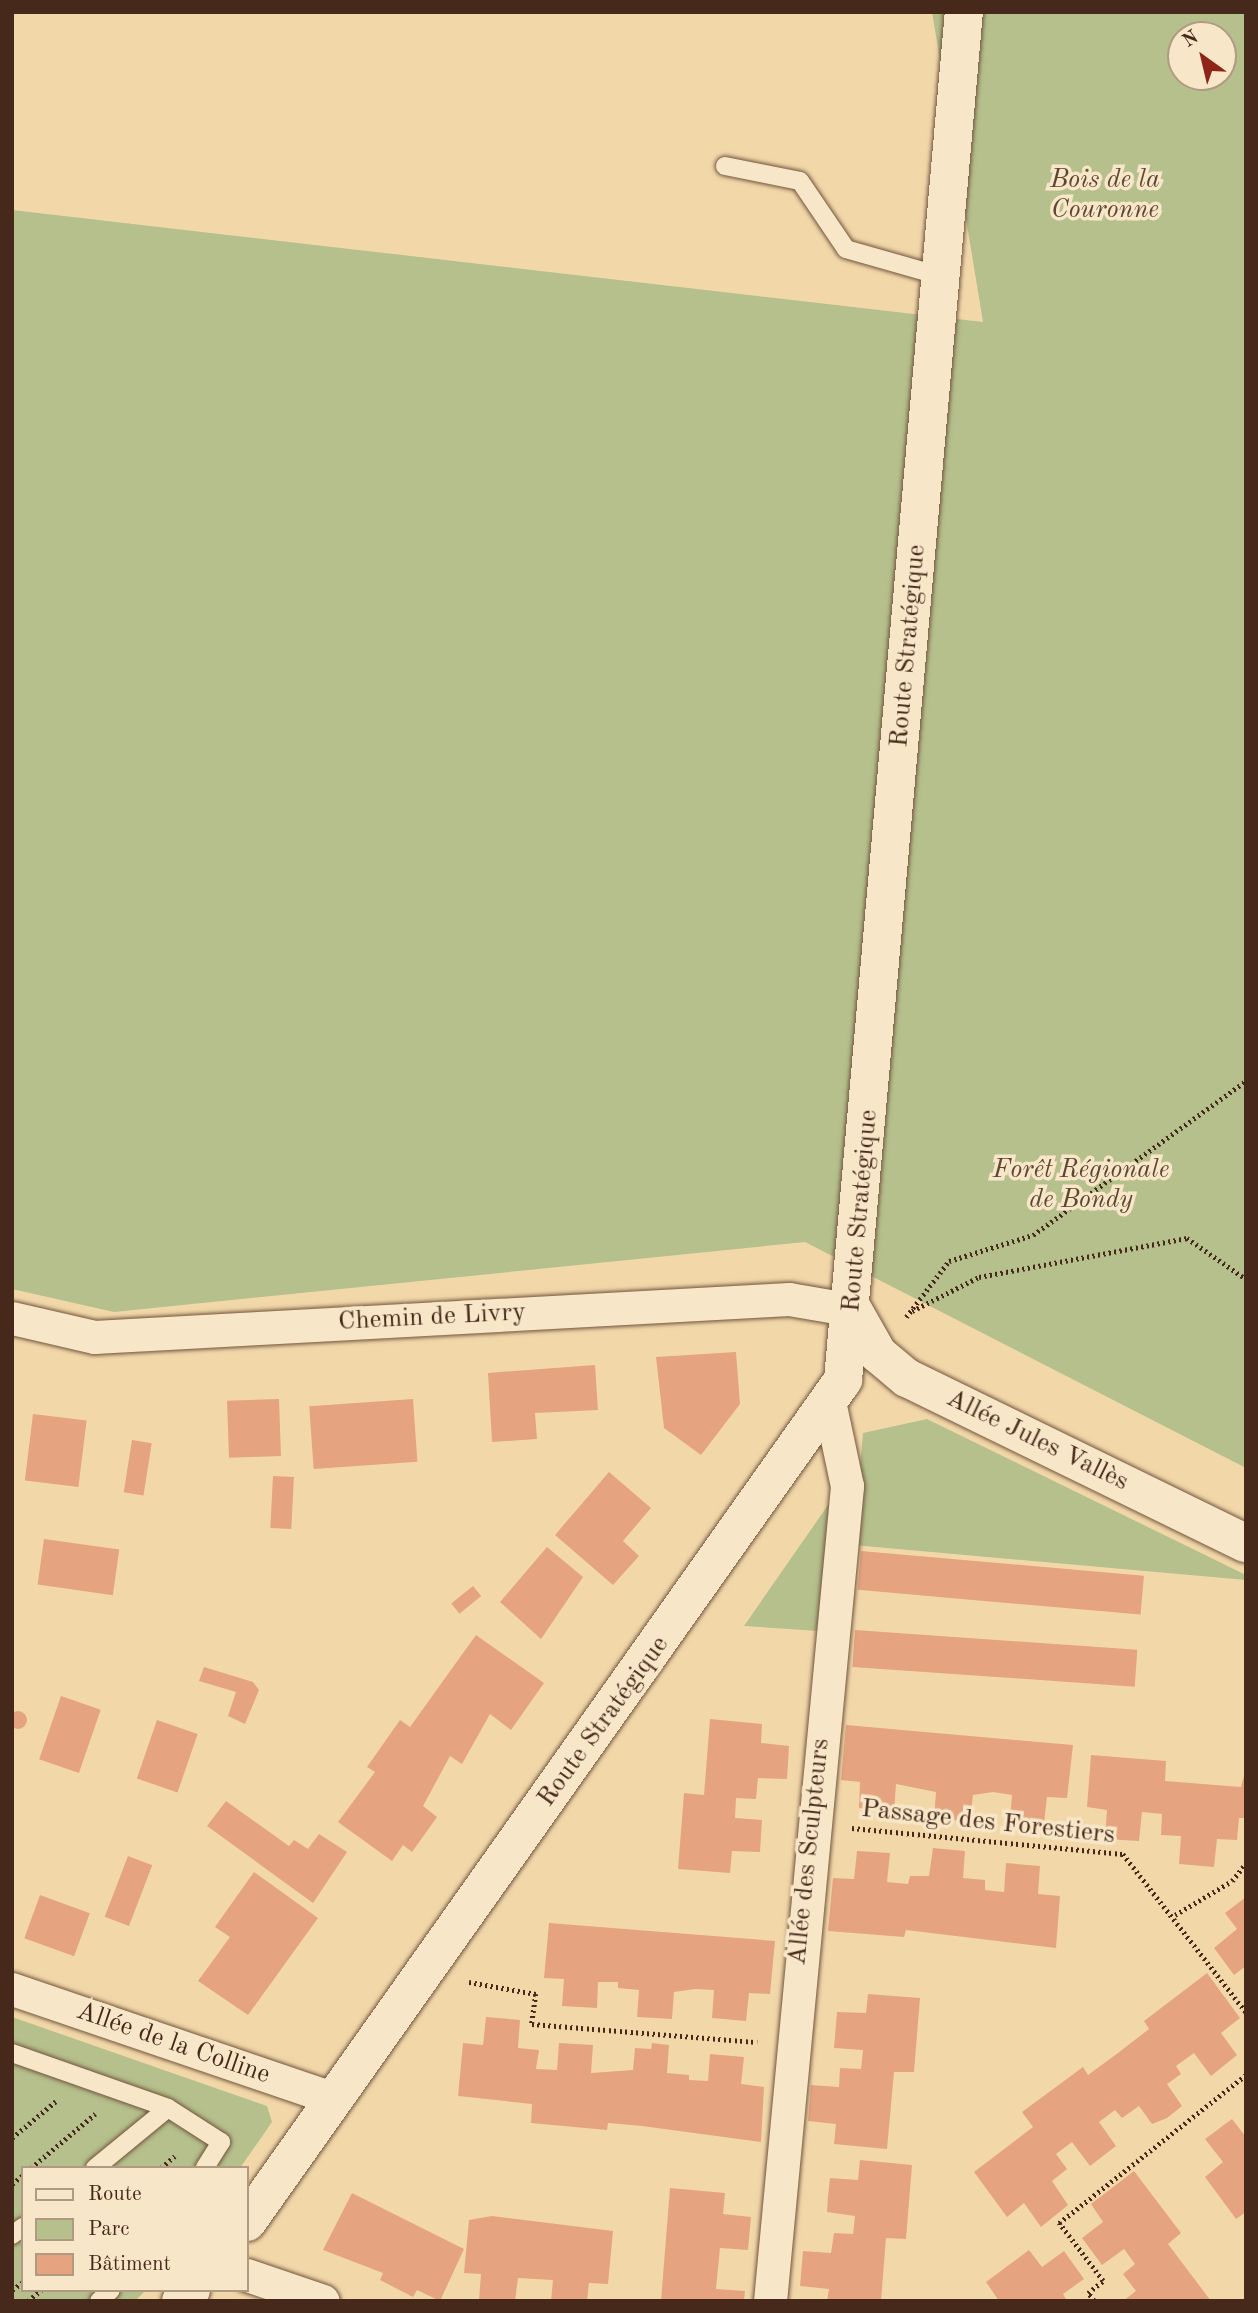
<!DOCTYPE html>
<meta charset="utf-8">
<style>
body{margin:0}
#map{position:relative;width:1258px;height:2313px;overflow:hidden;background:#f2d8a9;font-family:"Old Standard TT",serif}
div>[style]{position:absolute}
.green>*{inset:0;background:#b5c08c}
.building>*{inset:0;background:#e5a47f;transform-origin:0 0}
.round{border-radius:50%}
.path>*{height:4.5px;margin-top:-2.25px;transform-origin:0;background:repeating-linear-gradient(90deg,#47291b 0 2px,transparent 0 5.5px)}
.roads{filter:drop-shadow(0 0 2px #72553e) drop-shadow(0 0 2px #72553e)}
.lane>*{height:18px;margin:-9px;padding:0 9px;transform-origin:9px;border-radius:9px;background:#f7e6c7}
.street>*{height:33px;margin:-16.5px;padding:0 16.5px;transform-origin:16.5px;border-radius:16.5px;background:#f7e6c7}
.secondary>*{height:38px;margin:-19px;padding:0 19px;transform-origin:19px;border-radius:19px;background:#f7e6c7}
span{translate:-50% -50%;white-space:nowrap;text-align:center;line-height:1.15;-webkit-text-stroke:7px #f7e6c7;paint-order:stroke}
.park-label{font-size:26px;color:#5d4732;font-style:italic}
.street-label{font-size:26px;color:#47291b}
.frame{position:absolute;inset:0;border:14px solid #47291b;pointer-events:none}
.legend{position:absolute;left:21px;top:2166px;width:228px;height:126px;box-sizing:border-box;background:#f7e6c7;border:2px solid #b19a82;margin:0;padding:9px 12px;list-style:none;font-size:21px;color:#47291b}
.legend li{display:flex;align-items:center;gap:14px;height:35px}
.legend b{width:35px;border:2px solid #b19a82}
.north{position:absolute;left:1167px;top:21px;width:70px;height:70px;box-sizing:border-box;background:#f7e6c7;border:2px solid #b19a82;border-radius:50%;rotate:326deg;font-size:19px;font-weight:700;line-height:28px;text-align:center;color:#47291b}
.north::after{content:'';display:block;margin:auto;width:24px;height:32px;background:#8f2418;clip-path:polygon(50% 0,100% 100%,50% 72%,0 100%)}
</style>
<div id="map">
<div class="green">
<i style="clip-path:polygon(evenodd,932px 12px,1246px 12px,1246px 1468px,805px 1242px,114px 1312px,12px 1289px,12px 210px,983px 322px,932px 12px,1181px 35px,1223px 35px,1223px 77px,1181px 77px,1181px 35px)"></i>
<i style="clip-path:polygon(927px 1419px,1246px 1575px,1246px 1580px,853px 1545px,863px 1433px)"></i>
<i style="clip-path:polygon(835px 1495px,818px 1631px,744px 1626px)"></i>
<i style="clip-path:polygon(12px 2017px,267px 2106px,272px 2122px,240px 2168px,23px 2168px,23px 2290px,146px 2290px,135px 2301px,12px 2301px)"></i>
</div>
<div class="building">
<i style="clip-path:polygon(736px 1352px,740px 1404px,701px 1455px,664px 1428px,656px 1357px)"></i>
<i style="clip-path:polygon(595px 1365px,598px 1410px,535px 1413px,537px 1439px,492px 1442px,488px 1373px)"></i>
<i style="left:279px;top:1399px;width:57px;height:52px;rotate:88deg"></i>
<i style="left:413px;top:1399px;width:63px;height:104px;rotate:86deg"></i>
<i style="left:33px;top:1414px;width:54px;height:67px;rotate:7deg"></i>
<i style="left:132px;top:1440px;width:20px;height:53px;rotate:9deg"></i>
<i style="clip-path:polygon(609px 1472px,651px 1508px,623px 1541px,639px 1556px,613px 1585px,555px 1535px)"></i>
<i style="left:273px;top:1476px;width:21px;height:52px;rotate:3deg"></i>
<i style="left:44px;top:1539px;width:76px;height:46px;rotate:8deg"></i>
<i style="clip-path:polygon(547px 1547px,583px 1577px,541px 1639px,500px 1602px)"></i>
<i style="left:861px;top:1551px;width:284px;height:39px;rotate:5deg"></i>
<i style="left:473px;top:1586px;width:13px;height:28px;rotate:51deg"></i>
<i style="left:855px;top:1630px;width:283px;height:37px;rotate:4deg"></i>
<i style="clip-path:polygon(476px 1635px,544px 1683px,511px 1730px,490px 1714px,462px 1764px,450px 1756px,423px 1806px,437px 1817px,412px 1852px,403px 1845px,392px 1861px,338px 1822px,375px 1772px,367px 1767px,400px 1720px,410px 1727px)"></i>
<i style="clip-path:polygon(204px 1667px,253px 1682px,259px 1690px,245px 1724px,228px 1716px,236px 1692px,199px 1681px)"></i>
<i style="left:61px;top:1696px;width:42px;height:67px;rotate:19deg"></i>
<i class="round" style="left:9px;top:1711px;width:18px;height:18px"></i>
<i style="clip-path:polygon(710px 1719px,762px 1724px,761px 1743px,789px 1746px,787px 1779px,758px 1778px,756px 1799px,736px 1798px,735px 1818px,762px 1820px,760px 1852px,732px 1851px,730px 1873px,678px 1869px,684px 1793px,704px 1795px)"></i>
<i style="left:157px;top:1720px;width:43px;height:62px;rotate:19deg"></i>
<i style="clip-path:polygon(846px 1725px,1073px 1745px,1067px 1798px,1047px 1797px,1044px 1823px,1010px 1820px,1012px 1795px,993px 1792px,973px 1795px,970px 1822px,934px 1818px,936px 1792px,896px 1784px,894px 1811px,859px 1808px,860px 1782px,841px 1780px)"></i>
<i style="clip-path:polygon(1091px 1755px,1166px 1761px,1165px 1781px,1241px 1787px,1246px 1768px,1246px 1818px,1239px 1818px,1237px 1840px,1217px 1839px,1214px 1867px,1179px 1864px,1181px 1836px,1161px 1835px,1162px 1814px,1142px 1812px,1139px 1841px,1105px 1839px,1107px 1810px,1087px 1807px)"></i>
<i style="clip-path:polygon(226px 1801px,289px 1846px,294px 1840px,308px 1849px,319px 1834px,347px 1852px,313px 1903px,207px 1826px)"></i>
<i style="clip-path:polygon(933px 1848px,965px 1851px,963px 1878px,985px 1880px,985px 1890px,1004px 1892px,1006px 1863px,1040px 1866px,1038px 1894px,1060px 1896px,1056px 1948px,906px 1930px,904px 1937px,828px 1931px,833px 1878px,854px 1879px,857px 1851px,890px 1853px,887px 1882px,908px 1884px,910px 1876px,929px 1876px)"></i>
<i style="left:128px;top:1856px;width:26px;height:65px;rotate:21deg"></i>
<i style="clip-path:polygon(254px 1872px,318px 1918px,248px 2015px,198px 1981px,230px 1937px,215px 1927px)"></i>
<i style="left:40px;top:1895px;width:53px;height:46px;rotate:20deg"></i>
<i style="clip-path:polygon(1246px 1897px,1246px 1966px,1234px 1975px,1214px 1948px,1237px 1929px,1225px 1913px)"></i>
<i style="clip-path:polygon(549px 1923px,775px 1941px,770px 1994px,749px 1993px,746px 2021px,712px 2018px,714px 1990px,695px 1989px,674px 1992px,672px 2019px,637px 2017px,639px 1990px,618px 1988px,618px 1982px,598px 1982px,597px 2008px,562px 2006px,564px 1979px,544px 1978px)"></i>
<i style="clip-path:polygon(1207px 1973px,1240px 2018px,1221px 2033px,1237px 2055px,1211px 2076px,1194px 2053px,1176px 2066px,1181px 2074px,1167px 2084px,1182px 2106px,1167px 2118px,1152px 2124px,1139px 2106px,1122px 2118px,1115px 2110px,1099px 2122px,1116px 2146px,1090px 2166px,1072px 2142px,1056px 2154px,1067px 2169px,1052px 2181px,1068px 2205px,1041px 2227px,1024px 2203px,1007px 2217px,974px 2172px,1033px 2127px,1022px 2112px,1083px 2067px,1088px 2075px,1118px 2053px,1149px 2029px,1144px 2021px)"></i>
<i style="clip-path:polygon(868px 1994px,920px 1998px,914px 2072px,894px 2072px,887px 2149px,834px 2144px,836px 2124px,808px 2121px,811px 2085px,839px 2087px,840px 2068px,861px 2069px,863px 2050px,834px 2048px,837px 2012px,866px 2013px)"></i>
<i style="clip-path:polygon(486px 2017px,520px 2020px,518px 2048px,539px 2050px,536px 2069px,557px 2070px,559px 2043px,593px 2045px,591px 2073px,633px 2070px,635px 2048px,651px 2049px,652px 2043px,669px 2045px,667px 2073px,689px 2075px,689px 2080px,708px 2081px,710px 2054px,744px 2057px,741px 2084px,764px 2087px,761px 2142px,642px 2126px,608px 2123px,607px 2130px,531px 2123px,532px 2104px,458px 2096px,463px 2043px,483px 2045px)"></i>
<i style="clip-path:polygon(1232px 2119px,1246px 2137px,1246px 2212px,1236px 2219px,1205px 2177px,1223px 2162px,1205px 2139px)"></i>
<i style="clip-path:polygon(860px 2160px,912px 2165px,906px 2239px,886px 2238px,881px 2301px,827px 2301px,829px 2289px,800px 2286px,803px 2251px,831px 2253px,834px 2233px,853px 2234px,855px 2216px,827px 2212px,828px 2196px,830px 2178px,858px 2180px)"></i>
<i style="clip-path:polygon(1134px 2171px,1181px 2233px,1168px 2244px,1211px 2301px,1123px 2301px,1136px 2291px,1123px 2274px,1135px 2264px,1124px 2249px,1102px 2265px,1082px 2238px,1103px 2222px,1091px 2204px)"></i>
<i style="clip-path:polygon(670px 2188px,725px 2193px,723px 2214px,751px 2217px,748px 2250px,720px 2248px,716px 2289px,745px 2291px,744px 2301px,661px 2301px)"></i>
<i style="clip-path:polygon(352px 2193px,464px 2249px,440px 2301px,417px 2290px,413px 2297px,380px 2280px,383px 2273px,323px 2250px)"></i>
<i style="clip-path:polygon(492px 2216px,613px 2231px,608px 2284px,589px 2283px,587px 2301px,551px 2301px,553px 2280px,518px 2278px,515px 2301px,479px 2301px,481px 2274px,464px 2273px,469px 2220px)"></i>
<i style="clip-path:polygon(1029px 2250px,1042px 2267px,1064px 2251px,1084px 2279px,1063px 2294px,1067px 2301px,999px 2301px,986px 2282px)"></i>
</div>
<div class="path">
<i style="left:912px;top:1311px;width:75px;rotate:-26.9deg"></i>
<i style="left:979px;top:1277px;width:212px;rotate:-10.6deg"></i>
<i style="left:1187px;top:1238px;width:72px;rotate:34.8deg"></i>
<i style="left:906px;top:1317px;width:71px;rotate:-52.5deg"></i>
<i style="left:949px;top:1261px;width:88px;rotate:-17.2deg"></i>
<i style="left:1033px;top:1235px;width:263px;rotate:-35.9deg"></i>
<i style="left:852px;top:1828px;width:272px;rotate:5.5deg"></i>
<i style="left:1123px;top:1854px;width:200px;rotate:52.1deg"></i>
<i style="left:1175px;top:1915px;width:66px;rotate:-30.8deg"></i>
<i style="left:1232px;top:1881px;width:23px;rotate:-52deg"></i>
<i style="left:469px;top:1982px;width:68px;rotate:10.2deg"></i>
<i style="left:536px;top:1994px;width:30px;rotate:98deg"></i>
<i style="left:532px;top:2024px;width:226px;rotate:4.6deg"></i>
<i style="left:12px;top:2138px;width:57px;rotate:-40.1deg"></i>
<i style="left:31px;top:2168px;width:84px;rotate:-40.2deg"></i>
<i style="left:161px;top:2168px;width:18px;rotate:-41deg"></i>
<i style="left:12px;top:2184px;width:14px;rotate:-39deg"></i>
<i style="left:12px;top:2290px;width:14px;rotate:-36deg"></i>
<i style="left:28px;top:2301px;width:17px;rotate:-40deg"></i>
<i style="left:1094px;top:2301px;width:10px;rotate:-127deg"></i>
<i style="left:1088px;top:2293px;width:19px;rotate:-39deg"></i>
<i style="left:1103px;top:2281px;width:73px;rotate:-127.2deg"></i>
<i style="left:1059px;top:2223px;width:238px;rotate:-38.4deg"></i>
</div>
<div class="roads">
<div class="lane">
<i style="left:725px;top:166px;width:76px;rotate:11.3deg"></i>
<i style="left:800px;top:181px;width:82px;rotate:55.9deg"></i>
<i style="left:846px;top:249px;width:99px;rotate:15.9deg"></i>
<i style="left:12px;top:2053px;width:165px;rotate:19.4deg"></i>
<i style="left:168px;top:2108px;width:63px;rotate:32.7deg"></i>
<i style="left:221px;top:2142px;width:31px;rotate:122deg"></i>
<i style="left:95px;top:2168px;width:94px;rotate:-39.4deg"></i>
<i style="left:12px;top:2235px;width:14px;rotate:-36deg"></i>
<i style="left:99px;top:2301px;width:16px;rotate:-43deg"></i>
</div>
<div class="street">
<i style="left:12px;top:1318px;width:84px;rotate:13deg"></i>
<i style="left:94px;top:1337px;width:696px;rotate:-3.13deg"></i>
<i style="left:789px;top:1299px;width:65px;rotate:9.8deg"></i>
<i style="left:12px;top:1989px;width:339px;rotate:18.8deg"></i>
<i style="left:247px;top:2275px;width:80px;rotate:18.9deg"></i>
<i style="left:770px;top:2301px;width:819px;rotate:-84.6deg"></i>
<i style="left:847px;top:1486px;width:82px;rotate:-102deg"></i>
</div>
<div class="secondary">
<i style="left:853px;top:1310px;width:51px;rotate:60.4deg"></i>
<i style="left:878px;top:1354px;width:38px;rotate:40deg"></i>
<i style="left:907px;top:1378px;width:377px;rotate:26deg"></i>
<i style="left:247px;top:2222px;width:1032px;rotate:-54.71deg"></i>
<i style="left:843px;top:1380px;width:1373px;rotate:-84.95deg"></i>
<i style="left:181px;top:2301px;width:15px;rotate:-48deg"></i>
</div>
</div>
<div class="park-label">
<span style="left:1105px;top:196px">Bois de la<br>Couronne</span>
<span style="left:1081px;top:1186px">Forêt Régionale<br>de Bondy</span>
</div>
<div class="street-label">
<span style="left:909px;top:646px;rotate:-85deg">Route Stratégique</span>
<span style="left:861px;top:1211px;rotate:-85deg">Route Stratégique</span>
<span style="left:432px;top:1318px;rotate:-3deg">Chemin de Livry</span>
<span style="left:1037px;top:1441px;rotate:26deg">Allée Jules Vallès</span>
<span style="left:604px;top:1722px;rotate:-54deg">Route Stratégique</span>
<span style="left:988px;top:1823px;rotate:6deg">Passage des Forestiers</span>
<span style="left:810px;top:1852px;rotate:-84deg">Allée des Sculpteurs</span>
<span style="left:173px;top:2044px;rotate:19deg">Allée de la Colline</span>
</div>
<div class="frame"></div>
<ul class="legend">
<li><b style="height:9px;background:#f7e6c7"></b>Route</li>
<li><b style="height:19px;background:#b5c08c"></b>Parc</li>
<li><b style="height:19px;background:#e5a47f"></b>Bâtiment</li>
</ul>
<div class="north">N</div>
</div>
